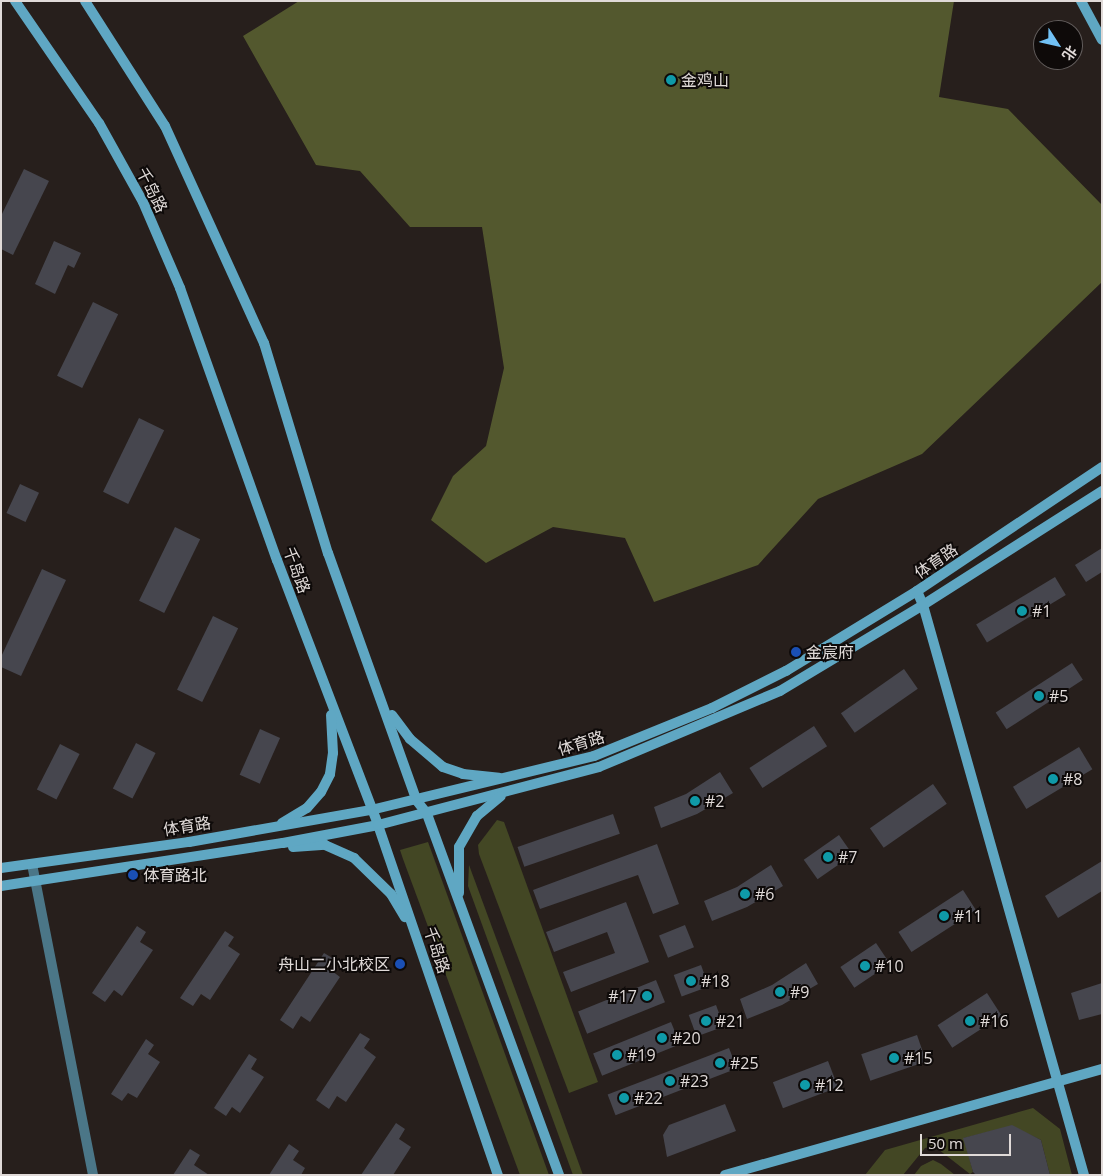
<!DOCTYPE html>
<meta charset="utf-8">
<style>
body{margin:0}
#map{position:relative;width:1103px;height:1176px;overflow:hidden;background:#271f1c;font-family:"Open Sans","Noto Sans SC",sans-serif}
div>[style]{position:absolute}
.green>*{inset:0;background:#434724}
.forest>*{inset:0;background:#53582e}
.building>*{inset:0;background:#46464e;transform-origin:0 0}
.street>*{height:10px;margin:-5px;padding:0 5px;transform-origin:5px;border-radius:5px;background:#4b7687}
.secondary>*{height:10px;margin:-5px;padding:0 5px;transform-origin:5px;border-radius:5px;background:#5fa7c3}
.dots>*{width:14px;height:14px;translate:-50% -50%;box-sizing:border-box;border:2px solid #0e0a09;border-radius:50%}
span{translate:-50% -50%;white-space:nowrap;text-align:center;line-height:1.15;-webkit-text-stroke:4px #0e0a09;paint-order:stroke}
.poi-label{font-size:16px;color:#e0dad8}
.left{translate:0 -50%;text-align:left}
.right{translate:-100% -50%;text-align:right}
.street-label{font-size:16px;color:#e0dad8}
.frame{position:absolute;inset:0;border:2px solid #e0dad8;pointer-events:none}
.north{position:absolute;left:1033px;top:20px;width:50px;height:50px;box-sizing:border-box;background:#0e0a09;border:1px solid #625d5c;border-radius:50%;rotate:125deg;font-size:14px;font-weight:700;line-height:20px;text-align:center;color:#e0dad8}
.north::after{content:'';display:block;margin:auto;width:18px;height:22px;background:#71c1f5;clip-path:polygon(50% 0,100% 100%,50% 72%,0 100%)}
.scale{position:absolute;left:920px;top:1134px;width:91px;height:22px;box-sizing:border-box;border:2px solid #e0dad8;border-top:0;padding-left:6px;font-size:15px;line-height:18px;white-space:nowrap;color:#e0dad8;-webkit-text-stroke:4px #0e0a09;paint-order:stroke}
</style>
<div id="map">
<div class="green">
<i style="clip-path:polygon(497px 820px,504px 822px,598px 1082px,569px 1093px,479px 854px,478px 845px)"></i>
<i style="clip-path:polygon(428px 842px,549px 1175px,520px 1175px,403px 859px,400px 850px)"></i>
<i style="clip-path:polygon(469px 865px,546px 1073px,583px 1175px,573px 1175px,468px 886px)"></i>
<i style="clip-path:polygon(1033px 1108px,1060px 1129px,1072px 1175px,1050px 1175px,1041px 1140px,1012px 1126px,964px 1138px,973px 1172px,970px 1174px,934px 1146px,925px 1148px,903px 1175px,865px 1175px,885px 1150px)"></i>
<i style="clip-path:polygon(933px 1160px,941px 1164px,955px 1175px,914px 1175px,921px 1166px)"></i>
</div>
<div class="forest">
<i style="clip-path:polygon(299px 1px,954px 1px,939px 97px,1008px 109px,1102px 205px,1102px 282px,922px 454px,818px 499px,758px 565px,654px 602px,625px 538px,553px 527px,486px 563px,431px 520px,453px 476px,486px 446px,504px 368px,482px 227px,410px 227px,360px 171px,316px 165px,243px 36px)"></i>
</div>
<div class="building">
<i style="clip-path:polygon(24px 169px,49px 181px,13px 255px,1px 249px,1px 216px)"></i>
<i style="clip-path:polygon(54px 241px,81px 253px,74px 268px,68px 265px,55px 294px,35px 284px)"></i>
<i style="left:93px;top:302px;width:28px;height:82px;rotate:26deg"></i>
<i style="left:139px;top:418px;width:28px;height:82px;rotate:26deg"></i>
<i style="left:20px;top:484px;width:21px;height:32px;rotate:25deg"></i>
<i style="left:175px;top:527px;width:28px;height:82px;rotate:26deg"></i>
<i style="clip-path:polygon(1102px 548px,1102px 572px,1086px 582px,1075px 565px)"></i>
<i style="clip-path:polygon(42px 569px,66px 580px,21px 676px,1px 667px,1px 657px)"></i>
<i style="left:1055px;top:577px;width:21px;height:92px;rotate:59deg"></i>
<i style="left:213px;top:616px;width:28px;height:82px;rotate:26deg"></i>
<i style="left:1072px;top:663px;width:20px;height:91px;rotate:57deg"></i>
<i style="left:904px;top:669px;width:24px;height:77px;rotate:55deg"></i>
<i style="left:814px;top:726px;width:24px;height:77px;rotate:57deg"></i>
<i style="left:260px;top:729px;width:22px;height:50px;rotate:24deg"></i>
<i style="left:136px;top:743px;width:22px;height:51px;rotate:27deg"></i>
<i style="left:60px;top:744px;width:22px;height:51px;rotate:27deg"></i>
<i style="left:1079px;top:747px;width:26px;height:77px;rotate:59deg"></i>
<i style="clip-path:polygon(720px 772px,733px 793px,697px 814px,661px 828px,654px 807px,686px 794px)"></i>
<i style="left:933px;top:784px;width:24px;height:77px;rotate:55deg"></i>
<i style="left:613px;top:814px;width:21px;height:101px;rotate:71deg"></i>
<i style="left:839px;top:835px;width:24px;height:43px;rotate:55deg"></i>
<i style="clip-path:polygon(657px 844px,679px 904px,653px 914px,638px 875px,540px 909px,533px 890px)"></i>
<i style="clip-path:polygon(1102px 861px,1102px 891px,1058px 918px,1045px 896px)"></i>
<i style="clip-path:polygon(771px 865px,783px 886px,747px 907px,712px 921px,704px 901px,737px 887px)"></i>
<i style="left:963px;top:890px;width:24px;height:77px;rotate:57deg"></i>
<i style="clip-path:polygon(626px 902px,649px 962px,571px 992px,563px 972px,615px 953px,607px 932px,554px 952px,546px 932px)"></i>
<i style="left:685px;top:925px;width:24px;height:28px;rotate:68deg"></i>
<i style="clip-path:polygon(137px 926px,146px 932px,140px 942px,153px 950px,122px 996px,114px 990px,105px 1002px,92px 993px)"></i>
<i style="clip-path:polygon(225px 931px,234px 937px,228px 946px,240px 954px,210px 1000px,201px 994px,193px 1006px,180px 998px)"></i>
<i style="left:876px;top:943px;width:25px;height:43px;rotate:56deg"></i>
<i style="clip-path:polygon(324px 953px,334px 959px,328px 968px,340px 977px,310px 1022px,301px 1016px,293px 1029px,280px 1020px)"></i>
<i style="clip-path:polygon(806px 963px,818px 984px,782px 1005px,747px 1019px,740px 999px,772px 985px)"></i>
<i style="left:701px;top:965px;width:23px;height:29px;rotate:70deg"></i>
<i style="left:656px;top:980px;width:24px;height:84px;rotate:68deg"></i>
<i style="clip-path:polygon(1102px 983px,1102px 1014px,1079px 1020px,1071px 993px)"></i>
<i style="left:987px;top:993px;width:27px;height:59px;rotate:57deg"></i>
<i style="left:716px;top:1005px;width:23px;height:29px;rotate:70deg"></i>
<i style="left:671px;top:1022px;width:24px;height:84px;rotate:68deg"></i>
<i style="clip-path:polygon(360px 1033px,370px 1039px,364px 1048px,376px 1057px,346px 1102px,337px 1096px,329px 1109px,316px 1100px)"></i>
<i style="left:917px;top:1035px;width:28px;height:59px;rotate:71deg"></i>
<i style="clip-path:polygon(146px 1039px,154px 1045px,148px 1054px,160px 1062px,137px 1098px,128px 1093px,122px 1101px,111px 1094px)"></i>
<i style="left:729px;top:1048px;width:22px;height:130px;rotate:69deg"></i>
<i style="clip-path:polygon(249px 1054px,257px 1059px,251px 1069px,264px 1077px,240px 1113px,232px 1107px,226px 1116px,214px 1108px)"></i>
<i style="left:828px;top:1061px;width:28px;height:59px;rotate:69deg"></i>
<i style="clip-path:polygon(725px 1104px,736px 1131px,667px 1157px,663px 1135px,669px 1125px)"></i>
<i style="clip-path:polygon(396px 1123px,405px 1129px,399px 1139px,411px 1147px,393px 1175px,361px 1175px)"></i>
<i style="clip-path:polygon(1012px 1125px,1041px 1140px,1050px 1175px,976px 1175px,973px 1172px,963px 1138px)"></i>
<i style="clip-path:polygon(289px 1144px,299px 1151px,293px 1160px,305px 1168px,301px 1175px,269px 1175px)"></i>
<i style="clip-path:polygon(190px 1149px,200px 1155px,194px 1165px,209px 1175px,173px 1175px)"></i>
</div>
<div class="street">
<i style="left:32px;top:864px;width:317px;rotate:78.9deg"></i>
</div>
<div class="secondary">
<i style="left:15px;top:1px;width:148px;rotate:55.5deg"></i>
<i style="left:99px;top:123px;width:90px;rotate:60.9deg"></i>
<i style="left:143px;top:202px;width:94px;rotate:66.7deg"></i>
<i style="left:180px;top:288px;width:289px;rotate:70.4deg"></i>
<i style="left:277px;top:560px;width:284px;rotate:69.1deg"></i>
<i style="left:378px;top:825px;width:370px;rotate:71.1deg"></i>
<i style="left:85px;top:1px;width:148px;rotate:57.4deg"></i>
<i style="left:165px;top:126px;width:239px;rotate:65.5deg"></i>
<i style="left:264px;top:343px;width:220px;rotate:73.1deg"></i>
<i style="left:328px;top:553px;width:263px;rotate:70.3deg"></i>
<i style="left:417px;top:801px;width:16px;rotate:52deg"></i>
<i style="left:427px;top:814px;width:384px;rotate:69.9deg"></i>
<i style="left:1081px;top:1px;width:44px;rotate:61.7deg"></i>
<i style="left:917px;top:591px;width:15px;rotate:67deg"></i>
<i style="left:923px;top:605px;width:592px;rotate:74.23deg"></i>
<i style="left:392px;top:715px;width:30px;rotate:53deg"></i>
<i style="left:410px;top:739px;width:43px;rotate:40.3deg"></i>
<i style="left:443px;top:767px;width:21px;rotate:19deg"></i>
<i style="left:463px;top:774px;width:36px;rotate:6deg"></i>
<i style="left:282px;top:823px;width:29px;rotate:-31deg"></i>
<i style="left:307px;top:808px;width:21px;rotate:-49deg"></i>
<i style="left:321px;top:792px;width:20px;rotate:-63deg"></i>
<i style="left:330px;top:774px;width:21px;rotate:-82deg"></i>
<i style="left:333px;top:753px;width:38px;rotate:-93deg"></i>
<i style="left:293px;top:847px;width:32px;rotate:-4deg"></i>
<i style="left:325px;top:845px;width:32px;rotate:24deg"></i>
<i style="left:354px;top:858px;width:52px;rotate:44.2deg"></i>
<i style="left:391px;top:894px;width:27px;rotate:59deg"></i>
<i style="left:1px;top:868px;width:190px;rotate:-7.9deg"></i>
<i style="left:189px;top:842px;width:185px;rotate:-10deg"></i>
<i style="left:371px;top:810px;width:229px;rotate:-13.6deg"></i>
<i style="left:594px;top:756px;width:127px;rotate:-22.1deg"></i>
<i style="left:712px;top:708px;width:83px;rotate:-26.6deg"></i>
<i style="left:786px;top:671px;width:153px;rotate:-31.4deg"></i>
<i style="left:917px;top:591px;width:223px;rotate:-33.8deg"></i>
<i style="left:1px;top:886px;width:285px;rotate:-8.7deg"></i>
<i style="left:283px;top:843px;width:97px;rotate:-10.7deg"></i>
<i style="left:378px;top:825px;width:228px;rotate:-14.7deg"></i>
<i style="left:599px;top:767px;width:196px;rotate:-22.8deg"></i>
<i style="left:780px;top:691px;width:167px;rotate:-31deg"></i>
<i style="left:923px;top:605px;width:212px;rotate:-32.5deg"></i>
<i style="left:459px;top:893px;width:46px;rotate:-90deg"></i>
<i style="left:459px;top:847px;width:36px;rotate:-60deg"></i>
<i style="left:477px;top:816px;width:31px;rotate:-40deg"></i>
<i style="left:725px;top:1175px;width:392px;rotate:-15.7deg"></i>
</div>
<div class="dots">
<i style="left:671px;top:80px;background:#0f9aa8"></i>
<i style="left:1022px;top:611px;background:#0f9aa8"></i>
<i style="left:796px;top:652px;background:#1a4fb4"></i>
<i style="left:1039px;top:696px;background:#0f9aa8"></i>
<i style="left:1053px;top:779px;background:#0f9aa8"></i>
<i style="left:695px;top:801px;background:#0f9aa8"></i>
<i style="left:828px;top:857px;background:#0f9aa8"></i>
<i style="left:133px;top:875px;background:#1a4fb4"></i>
<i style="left:745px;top:894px;background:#0f9aa8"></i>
<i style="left:944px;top:916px;background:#0f9aa8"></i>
<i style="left:400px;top:964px;background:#1a4fb4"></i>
<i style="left:865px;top:966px;background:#0f9aa8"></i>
<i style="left:691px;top:981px;background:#0f9aa8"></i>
<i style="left:780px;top:992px;background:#0f9aa8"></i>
<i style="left:647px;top:996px;background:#0f9aa8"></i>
<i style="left:706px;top:1021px;background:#0f9aa8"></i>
<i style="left:970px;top:1021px;background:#0f9aa8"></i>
<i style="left:662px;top:1038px;background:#0f9aa8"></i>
<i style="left:617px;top:1055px;background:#0f9aa8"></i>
<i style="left:894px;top:1058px;background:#0f9aa8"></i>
<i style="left:720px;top:1063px;background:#0f9aa8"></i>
<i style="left:670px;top:1081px;background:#0f9aa8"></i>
<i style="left:805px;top:1085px;background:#0f9aa8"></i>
<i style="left:624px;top:1098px;background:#0f9aa8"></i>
</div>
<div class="poi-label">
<span class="left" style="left:681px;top:80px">金鸡山</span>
<span class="left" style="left:1032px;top:611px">#1</span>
<span class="left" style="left:806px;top:652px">金宸府</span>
<span class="left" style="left:1049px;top:696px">#5</span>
<span class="left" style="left:1063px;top:779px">#8</span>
<span class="left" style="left:705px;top:801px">#2</span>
<span class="left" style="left:838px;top:857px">#7</span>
<span class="left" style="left:143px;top:875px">体育路北</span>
<span class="left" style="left:755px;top:894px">#6</span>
<span class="left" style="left:954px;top:916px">#11</span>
<span class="right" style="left:390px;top:964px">舟山二小北校区</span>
<span class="left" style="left:875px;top:966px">#10</span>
<span class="left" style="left:701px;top:981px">#18</span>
<span class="left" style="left:790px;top:992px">#9</span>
<span class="right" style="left:637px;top:996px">#17</span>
<span class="left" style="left:716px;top:1021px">#21</span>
<span class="left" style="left:980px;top:1021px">#16</span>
<span class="left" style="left:672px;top:1038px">#20</span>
<span class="left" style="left:627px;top:1055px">#19</span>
<span class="left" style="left:904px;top:1058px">#15</span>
<span class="left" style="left:730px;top:1063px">#25</span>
<span class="left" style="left:680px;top:1081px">#23</span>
<span class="left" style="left:815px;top:1085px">#12</span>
<span class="left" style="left:634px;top:1098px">#22</span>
</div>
<div class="street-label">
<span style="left:152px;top:190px;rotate:63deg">千岛路</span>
<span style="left:936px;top:561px;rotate:-34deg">体育路</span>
<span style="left:297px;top:570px;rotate:70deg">千岛路</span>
<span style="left:581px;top:743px;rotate:-17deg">体育路</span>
<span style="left:187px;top:826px;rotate:-9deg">体育路</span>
<span style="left:437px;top:950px;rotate:71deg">千岛路</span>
</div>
<div class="frame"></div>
<div class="north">北</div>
<div class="scale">50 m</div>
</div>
